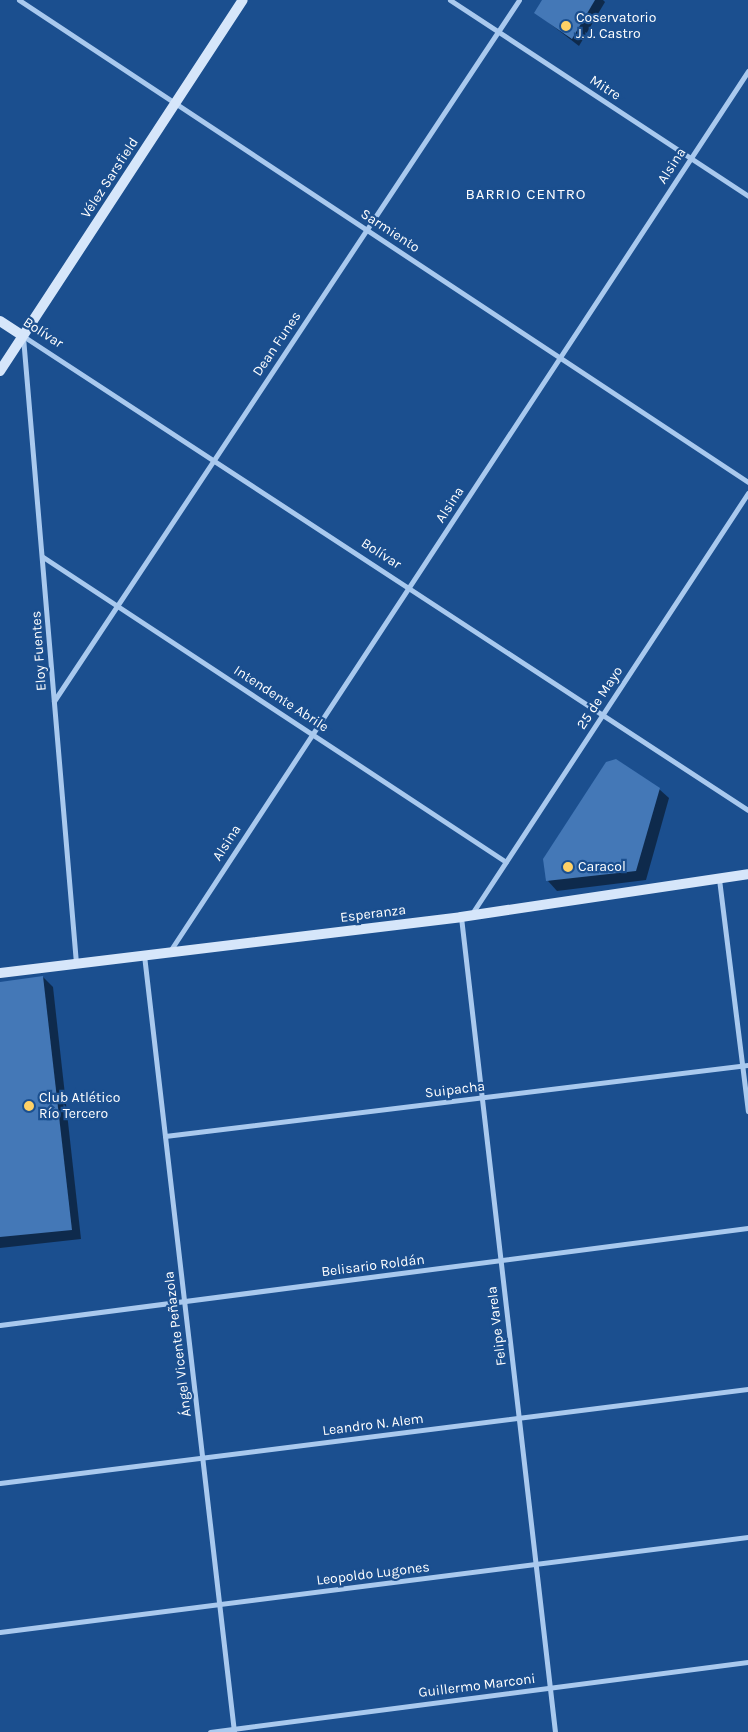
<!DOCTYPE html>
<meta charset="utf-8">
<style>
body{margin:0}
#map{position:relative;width:748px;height:1732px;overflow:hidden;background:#1b4f8f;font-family:Karla,sans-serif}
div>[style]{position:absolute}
.shadow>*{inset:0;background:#0007}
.building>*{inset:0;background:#4478b7}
.minor>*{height:5px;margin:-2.5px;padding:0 2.5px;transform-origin:2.5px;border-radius:2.5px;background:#a9c9ee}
.secondary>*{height:10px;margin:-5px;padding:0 5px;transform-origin:5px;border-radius:5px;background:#d6e6fa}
.dots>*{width:14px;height:14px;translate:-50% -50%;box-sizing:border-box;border:2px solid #1b4f8f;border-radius:50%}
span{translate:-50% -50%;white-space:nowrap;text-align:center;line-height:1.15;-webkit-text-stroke:4.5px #1b4f8f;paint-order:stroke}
.poi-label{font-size:14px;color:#fff}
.left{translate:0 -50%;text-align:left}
.street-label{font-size:14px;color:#fff}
.neighbourhood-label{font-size:15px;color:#fff;letter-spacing:1px}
</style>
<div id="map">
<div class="shadow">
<i style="clip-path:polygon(544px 0,603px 0,605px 2px,579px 46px,536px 13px)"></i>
<i style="clip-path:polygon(659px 789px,669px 798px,646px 880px,557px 891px,548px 881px)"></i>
<i style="clip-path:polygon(43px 977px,53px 987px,81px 1239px,0 1248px,0 983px)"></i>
</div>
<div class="building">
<i style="clip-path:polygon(542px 0,595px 0,572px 39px,534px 13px)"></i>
<i style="clip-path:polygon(616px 759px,660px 788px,636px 871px,546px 881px,543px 859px,606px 762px)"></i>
<i style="clip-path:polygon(43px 976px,72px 1230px,0 1237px,0 982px)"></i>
</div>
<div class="minor">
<i style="left:19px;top:0;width:874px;rotate:33.47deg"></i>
<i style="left:450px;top:0;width:357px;rotate:33.3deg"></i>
<i style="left:23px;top:336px;width:866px;rotate:33.18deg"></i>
<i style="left:23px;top:337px;width:628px;rotate:85.16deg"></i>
<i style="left:43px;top:557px;width:554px;rotate:33.37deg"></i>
<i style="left:54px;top:701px;width:841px;rotate:-56.44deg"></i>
<i style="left:719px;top:879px;width:234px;rotate:82.9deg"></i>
<i style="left:471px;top:915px;width:505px;rotate:-56.72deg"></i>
<i style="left:461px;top:917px;width:820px;rotate:83.42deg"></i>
<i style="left:170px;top:951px;width:1053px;rotate:-56.7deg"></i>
<i style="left:144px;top:955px;width:782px;rotate:83.39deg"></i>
<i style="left:165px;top:1136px;width:587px;rotate:-6.94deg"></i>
<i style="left:0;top:1325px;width:754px;rotate:-7.39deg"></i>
<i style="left:0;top:1483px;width:754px;rotate:-7.16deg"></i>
<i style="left:0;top:1632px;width:754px;rotate:-7.24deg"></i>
<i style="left:210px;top:1732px;width:543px;rotate:-7.41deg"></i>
</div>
<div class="secondary">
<i style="left:0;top:321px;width:27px;rotate:33deg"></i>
<i style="left:0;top:371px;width:443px;rotate:-56.8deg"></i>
<i style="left:0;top:973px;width:464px;rotate:-6.9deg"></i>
<i style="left:461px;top:917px;width:290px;rotate:-8.5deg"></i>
</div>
<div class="dots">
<i style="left:566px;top:26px;background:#ffd166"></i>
<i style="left:568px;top:867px;background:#ffd166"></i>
<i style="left:29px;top:1106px;background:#ffd166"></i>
</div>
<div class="poi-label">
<span class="left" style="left:576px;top:26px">Coservatorio<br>J. J. Castro</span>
<span class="left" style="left:578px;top:867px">Caracol</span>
<span class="left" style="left:39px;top:1106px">Club Atlético<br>Río Tercero</span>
</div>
<div class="street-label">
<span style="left:605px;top:88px;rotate:33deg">Mitre</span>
<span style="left:672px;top:166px;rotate:-57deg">Alsina</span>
<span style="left:110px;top:178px;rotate:-57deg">Vélez Sarsfield</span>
<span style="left:390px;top:231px;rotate:33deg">Sarmiento</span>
<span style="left:43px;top:333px;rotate:33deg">Bolívar</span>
<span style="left:277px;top:344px;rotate:-56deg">Dean Funes</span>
<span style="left:450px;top:505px;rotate:-57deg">Alsina</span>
<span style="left:381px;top:554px;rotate:33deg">Bolívar</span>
<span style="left:39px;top:651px;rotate:-94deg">Eloy Fuentes</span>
<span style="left:600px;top:698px;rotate:-57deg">25 de Mayo</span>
<span style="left:281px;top:699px;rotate:33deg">Intendente Abrile</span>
<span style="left:227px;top:843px;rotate:-57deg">Alsina</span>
<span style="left:373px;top:914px;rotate:-7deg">Esperanza</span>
<span style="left:455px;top:1090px;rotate:-7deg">Suipacha</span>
<span style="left:373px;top:1266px;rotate:-7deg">Belisario Roldán</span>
<span style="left:497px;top:1326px;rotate:-97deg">Felipe Varela</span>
<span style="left:178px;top:1344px;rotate:-97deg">Ángel Vicente Peñazola</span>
<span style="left:373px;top:1425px;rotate:-7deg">Leandro N. Alem</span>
<span style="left:373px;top:1574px;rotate:-7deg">Leopoldo Lugones</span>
<span style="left:477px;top:1686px;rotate:-7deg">Guillermo Marconi</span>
</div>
<div class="neighbourhood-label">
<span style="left:526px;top:195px">BARRIO CENTRO</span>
</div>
</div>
